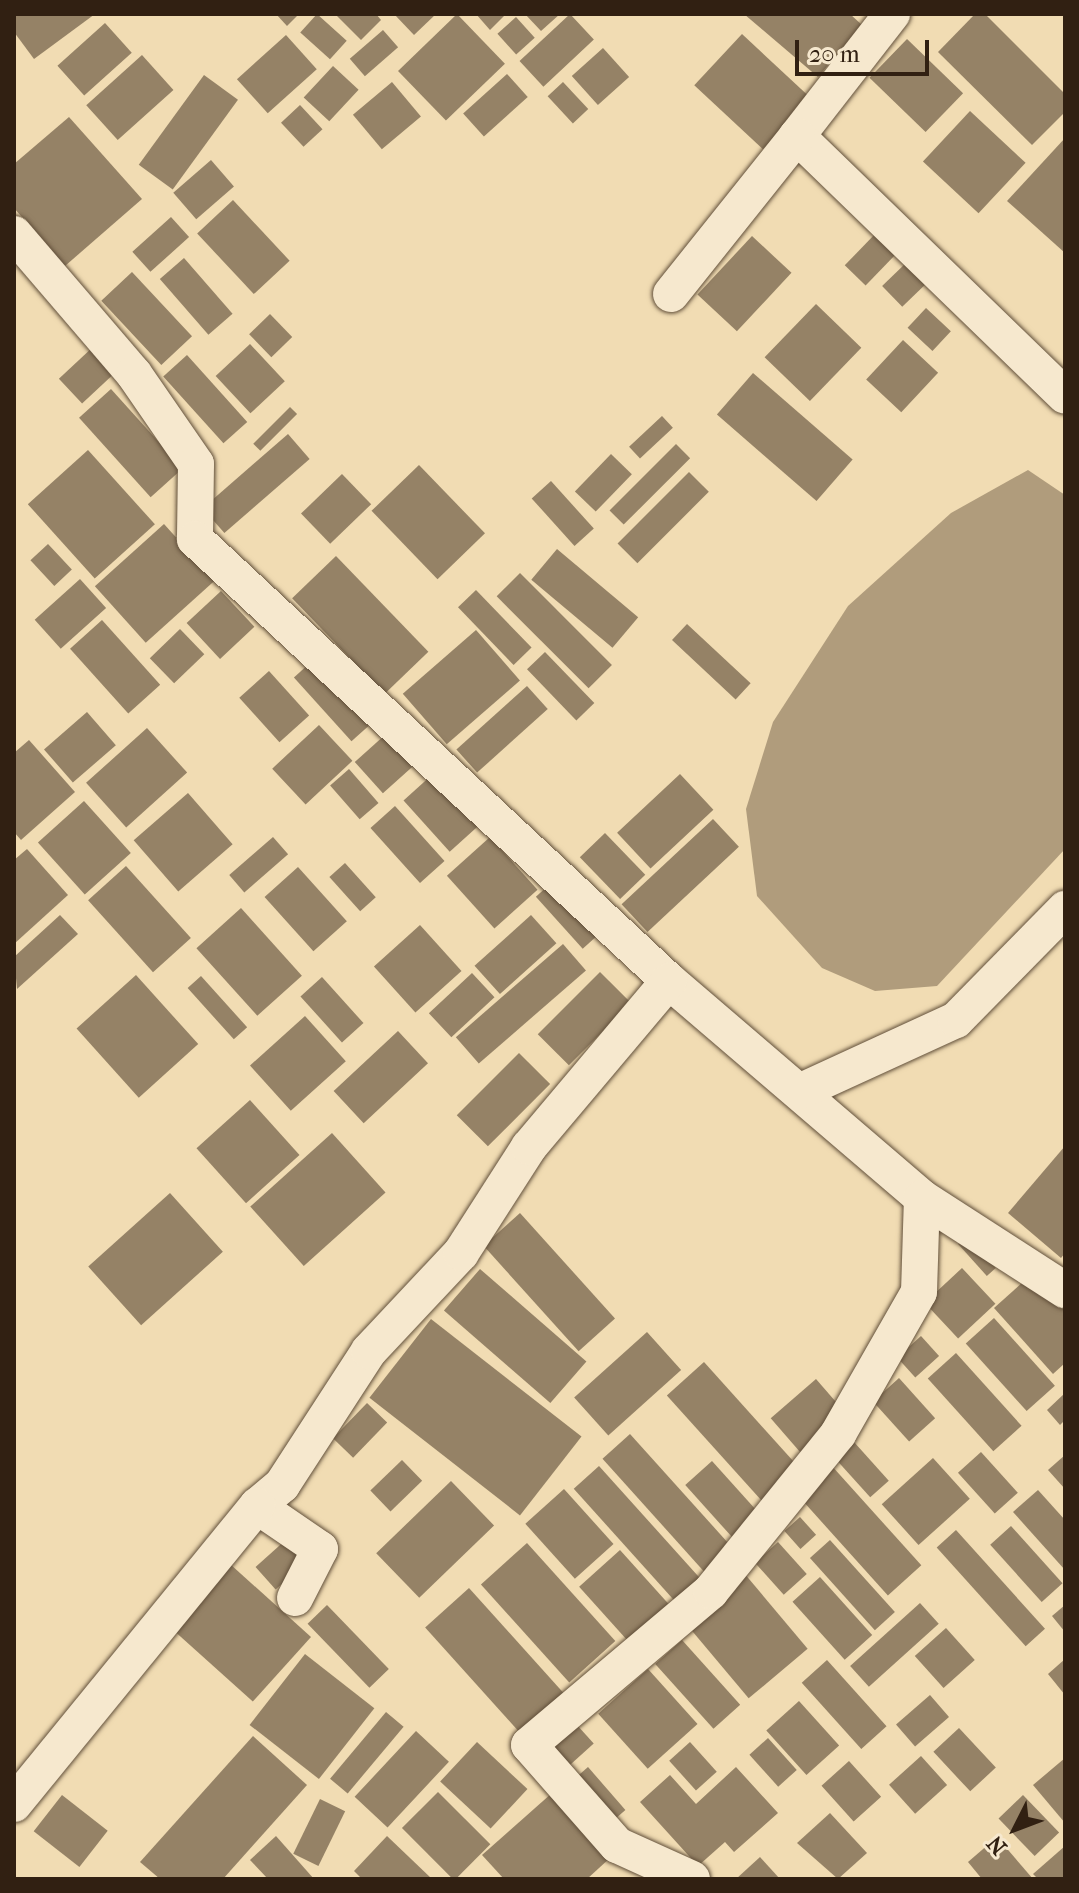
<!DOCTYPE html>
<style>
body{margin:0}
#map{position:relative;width:1079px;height:1893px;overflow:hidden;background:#f1dcb3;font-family:"IM FELL French Canon",serif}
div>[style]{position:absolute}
.water>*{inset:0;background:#b09c7c}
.building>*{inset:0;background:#958266;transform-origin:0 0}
.roads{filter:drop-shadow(0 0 2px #614f3a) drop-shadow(0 0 2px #614f3a)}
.street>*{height:36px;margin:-18px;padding:0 18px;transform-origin:18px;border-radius:18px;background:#f6e8ce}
span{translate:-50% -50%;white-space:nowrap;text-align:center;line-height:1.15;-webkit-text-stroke:6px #f6e8ce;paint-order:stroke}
.frame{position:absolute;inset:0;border:16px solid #312012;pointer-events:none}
.north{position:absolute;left:975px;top:1789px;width:80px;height:80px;-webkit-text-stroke:6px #f6e8ce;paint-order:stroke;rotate:228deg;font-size:22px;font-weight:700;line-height:32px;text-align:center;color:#312012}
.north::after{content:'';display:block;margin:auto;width:28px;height:36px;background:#312012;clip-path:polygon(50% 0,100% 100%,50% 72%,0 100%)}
.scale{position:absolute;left:795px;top:40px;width:134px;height:36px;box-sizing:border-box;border:4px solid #312012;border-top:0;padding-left:10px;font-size:24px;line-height:28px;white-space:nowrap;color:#312012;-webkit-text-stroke:6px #f6e8ce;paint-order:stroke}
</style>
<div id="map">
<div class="water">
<i style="clip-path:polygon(1028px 470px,1065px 495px,1065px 849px,937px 986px,875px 991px,822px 968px,757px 896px,746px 809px,773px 722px,848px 606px,951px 513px)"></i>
</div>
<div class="building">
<i style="clip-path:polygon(14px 14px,95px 14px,34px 59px,14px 32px)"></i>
<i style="clip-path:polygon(276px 14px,299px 14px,287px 26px)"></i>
<i style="left:317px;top:14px;width:40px;height:25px;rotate:42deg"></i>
<i style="clip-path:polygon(335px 14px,376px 14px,381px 20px,361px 40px)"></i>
<i style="clip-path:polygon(394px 14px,436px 14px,414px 35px)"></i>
<i style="left:457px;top:14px;width:69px;height:82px;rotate:46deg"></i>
<i style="clip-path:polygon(476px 14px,506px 14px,490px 30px)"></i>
<i style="clip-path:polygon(525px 14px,560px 14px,541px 31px)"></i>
<i style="left:570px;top:14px;width:35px;height:69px;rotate:47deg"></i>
<i style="clip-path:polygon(744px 14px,850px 14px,862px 25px,818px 77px)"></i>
<i style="clip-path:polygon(975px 14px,985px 14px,1065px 94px,1065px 112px,1032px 145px,938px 52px)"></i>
<i style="left:516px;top:17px;width:28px;height:25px;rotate:48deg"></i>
<i style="left:105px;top:23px;width:40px;height:64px;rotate:48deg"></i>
<i style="left:383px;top:30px;width:23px;height:44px;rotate:49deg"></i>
<i style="left:742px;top:34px;width:94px;height:70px;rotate:43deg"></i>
<i style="left:286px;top:35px;width:46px;height:66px;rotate:48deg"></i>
<i style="left:907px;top:39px;width:78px;height:54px;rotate:44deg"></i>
<i style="left:603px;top:48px;width:39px;height:42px;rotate:48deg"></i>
<i style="left:142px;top:55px;width:47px;height:75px;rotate:48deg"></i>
<i style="left:333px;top:66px;width:35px;height:43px;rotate:43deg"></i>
<i style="left:507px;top:74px;width:31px;height:59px;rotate:48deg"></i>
<i style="left:204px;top:75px;width:42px;height:111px;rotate:36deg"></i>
<i style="left:392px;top:82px;width:45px;height:51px;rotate:50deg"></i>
<i style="left:563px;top:82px;width:37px;height:21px;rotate:47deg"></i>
<i style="left:300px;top:105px;width:33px;height:26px;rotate:47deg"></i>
<i style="left:970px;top:111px;width:76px;height:69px;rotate:43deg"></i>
<i style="clip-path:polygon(69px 117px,142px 199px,65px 266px,14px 208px,14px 164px)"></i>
<i style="clip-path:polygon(1065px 138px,1065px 253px,1007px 201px)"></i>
<i style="left:211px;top:160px;width:35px;height:50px;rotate:49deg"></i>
<i style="left:233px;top:200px;width:83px;height:49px;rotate:47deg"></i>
<i style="left:171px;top:217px;width:27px;height:52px;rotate:48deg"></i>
<i style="left:876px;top:233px;width:29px;height:45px;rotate:44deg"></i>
<i style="left:752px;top:236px;width:54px;height:80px;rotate:43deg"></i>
<i style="left:184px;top:258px;width:74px;height:32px;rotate:49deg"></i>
<i style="left:908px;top:261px;width:29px;height:36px;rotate:46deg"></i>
<i style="left:132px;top:272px;width:88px;height:42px;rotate:47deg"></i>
<i style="left:816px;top:304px;width:63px;height:74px;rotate:44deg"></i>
<i style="left:926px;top:308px;width:34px;height:27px;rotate:43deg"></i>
<i style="left:270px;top:314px;width:32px;height:29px;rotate:46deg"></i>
<i style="left:903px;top:340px;width:48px;height:54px;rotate:43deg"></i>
<i style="left:250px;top:344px;width:51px;height:47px;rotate:47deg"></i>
<i style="left:94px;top:346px;width:34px;height:48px;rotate:47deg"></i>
<i style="left:187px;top:355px;width:90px;height:32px;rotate:48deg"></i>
<i style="left:753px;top:373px;width:132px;height:55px;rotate:41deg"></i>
<i style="left:111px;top:389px;width:107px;height:43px;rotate:48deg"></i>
<i style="left:290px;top:407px;width:10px;height:52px;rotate:45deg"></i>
<i style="left:662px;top:416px;width:16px;height:45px;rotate:47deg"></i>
<i style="left:288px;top:434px;width:33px;height:113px;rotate:49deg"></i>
<i style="left:676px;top:444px;width:20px;height:94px;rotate:45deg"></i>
<i style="left:88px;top:450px;width:100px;height:81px;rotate:48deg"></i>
<i style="left:611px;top:454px;width:29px;height:52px;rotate:44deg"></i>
<i style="left:419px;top:465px;width:95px;height:66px;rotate:46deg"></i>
<i style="left:689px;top:472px;width:28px;height:101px;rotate:45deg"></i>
<i style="left:342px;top:474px;width:42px;height:57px;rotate:46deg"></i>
<i style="left:551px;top:481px;width:64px;height:26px;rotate:48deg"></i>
<i style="left:164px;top:524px;width:76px;height:93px;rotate:48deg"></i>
<i style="left:48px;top:544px;width:35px;height:24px;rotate:47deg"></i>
<i style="left:557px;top:549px;width:106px;height:40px;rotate:40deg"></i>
<i style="left:336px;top:556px;width:133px;height:61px;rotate:46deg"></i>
<i style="left:520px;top:573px;width:130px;height:33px;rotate:45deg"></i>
<i style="left:80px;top:579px;width:39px;height:61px;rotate:48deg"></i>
<i style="left:476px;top:590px;width:80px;height:25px;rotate:46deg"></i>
<i style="left:221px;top:591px;width:49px;height:47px;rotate:47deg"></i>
<i style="left:102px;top:620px;width:87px;height:43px;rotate:48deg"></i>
<i style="left:687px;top:624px;width:87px;height:22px;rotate:43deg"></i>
<i style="left:180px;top:629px;width:35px;height:42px;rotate:46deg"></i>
<i style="left:476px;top:630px;width:67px;height:97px;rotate:49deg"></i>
<i style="left:545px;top:652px;width:71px;height:25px;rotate:46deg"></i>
<i style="left:311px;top:662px;width:86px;height:23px;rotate:48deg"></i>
<i style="left:269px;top:671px;width:60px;height:40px;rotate:48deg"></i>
<i style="left:527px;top:686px;width:31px;height:95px;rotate:48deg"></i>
<i style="left:87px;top:712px;width:44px;height:57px;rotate:49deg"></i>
<i style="left:319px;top:725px;width:49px;height:64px;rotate:47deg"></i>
<i style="left:147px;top:728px;width:60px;height:82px;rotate:48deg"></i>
<i style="left:386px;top:734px;width:42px;height:42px;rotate:48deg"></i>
<i style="clip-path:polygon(29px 740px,75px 792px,21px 840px,14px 832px,14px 753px)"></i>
<i style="left:349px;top:769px;width:45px;height:25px;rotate:49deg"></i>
<i style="left:434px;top:773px;width:69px;height:41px;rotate:48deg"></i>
<i style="left:680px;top:774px;width:49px;height:86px;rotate:47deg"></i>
<i style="left:188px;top:793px;width:68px;height:72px;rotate:49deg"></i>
<i style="left:84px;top:801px;width:70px;height:62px;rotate:48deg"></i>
<i style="left:395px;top:806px;width:74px;height:33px;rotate:48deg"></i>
<i style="left:713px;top:819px;width:38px;height:125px;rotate:47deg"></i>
<i style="left:605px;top:833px;width:58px;height:35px;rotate:46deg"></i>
<i style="left:273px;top:837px;width:23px;height:58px;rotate:49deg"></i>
<i style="left:490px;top:837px;width:71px;height:58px;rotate:48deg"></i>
<i style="clip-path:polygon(27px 849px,68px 895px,14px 944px,14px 860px)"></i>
<i style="left:345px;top:863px;width:46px;height:21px;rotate:48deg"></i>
<i style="left:126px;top:866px;width:97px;height:51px;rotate:48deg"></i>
<i style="left:298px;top:867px;width:73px;height:45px;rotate:48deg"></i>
<i style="left:550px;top:884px;width:70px;height:19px;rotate:48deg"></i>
<i style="left:241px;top:908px;width:91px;height:60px;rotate:48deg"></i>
<i style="clip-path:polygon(60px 915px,78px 934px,17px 989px,14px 957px)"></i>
<i style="left:531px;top:915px;width:38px;height:76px;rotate:48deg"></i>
<i style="left:420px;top:925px;width:62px;height:62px;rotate:48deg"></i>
<i style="left:563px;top:944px;width:35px;height:142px;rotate:49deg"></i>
<i style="left:600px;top:972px;width:44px;height:88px;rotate:45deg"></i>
<i style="left:472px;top:973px;width:33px;height:59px;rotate:47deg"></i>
<i style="left:136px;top:975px;width:93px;height:80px;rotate:48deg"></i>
<i style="left:201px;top:976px;width:69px;height:18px;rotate:48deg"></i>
<i style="left:322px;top:977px;width:62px;height:29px;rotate:48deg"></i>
<i style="left:305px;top:1016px;width:61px;height:74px;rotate:48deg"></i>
<i style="left:398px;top:1031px;width:44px;height:88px;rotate:47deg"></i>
<i style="left:519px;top:1053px;width:44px;height:88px;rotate:45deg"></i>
<i style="left:250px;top:1100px;width:74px;height:72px;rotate:48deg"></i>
<i style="left:332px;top:1133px;width:80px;height:110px;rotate:48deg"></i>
<i style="clip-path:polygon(1065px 1146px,1065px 1253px,1061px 1258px,1008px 1213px)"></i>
<i style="left:170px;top:1193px;width:79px;height:110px;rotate:48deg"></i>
<i style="left:520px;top:1213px;width:142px;height:49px;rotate:48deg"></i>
<i style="left:967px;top:1236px;width:43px;height:12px;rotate:48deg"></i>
<i style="left:962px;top:1268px;width:49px;height:51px;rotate:47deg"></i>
<i style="left:480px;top:1269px;width:141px;height:55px;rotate:41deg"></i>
<i style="clip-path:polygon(1034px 1272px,1065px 1307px,1065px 1363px,1053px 1374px,994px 1308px)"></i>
<i style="left:994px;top:1318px;width:91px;height:38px;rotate:48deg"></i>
<i style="left:431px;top:1319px;width:191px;height:100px;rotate:38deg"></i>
<i style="left:647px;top:1332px;width:51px;height:98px;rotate:48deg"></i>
<i style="left:921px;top:1336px;width:27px;height:32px;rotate:48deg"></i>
<i style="left:956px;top:1353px;width:98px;height:38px;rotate:48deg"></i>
<i style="left:704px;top:1362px;width:146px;height:50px;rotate:48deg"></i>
<i style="left:899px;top:1378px;width:54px;height:35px;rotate:48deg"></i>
<i style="left:816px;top:1379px;width:45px;height:60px;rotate:49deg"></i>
<i style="clip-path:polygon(1065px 1393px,1065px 1420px,1060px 1425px,1047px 1410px)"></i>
<i style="left:367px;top:1403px;width:28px;height:49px;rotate:44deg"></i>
<i style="left:630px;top:1434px;width:158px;height:37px;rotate:48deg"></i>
<i style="left:854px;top:1442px;width:52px;height:25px;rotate:48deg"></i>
<i style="left:981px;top:1452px;width:55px;height:31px;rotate:48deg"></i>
<i style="clip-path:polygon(1065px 1455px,1065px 1489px,1048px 1470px)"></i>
<i style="left:933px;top:1458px;width:55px;height:69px;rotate:48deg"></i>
<i style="left:402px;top:1460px;width:29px;height:44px;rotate:46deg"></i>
<i style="left:712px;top:1461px;width:76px;height:36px;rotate:48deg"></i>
<i style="left:831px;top:1465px;width:135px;height:45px;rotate:48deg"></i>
<i style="left:599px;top:1466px;width:154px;height:34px;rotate:48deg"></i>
<i style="left:451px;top:1481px;width:62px;height:104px;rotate:46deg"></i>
<i style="left:564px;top:1489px;width:74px;height:52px;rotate:48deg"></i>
<i style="clip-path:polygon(1038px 1490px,1065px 1520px,1065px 1570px,1013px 1512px)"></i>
<i style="left:800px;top:1517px;width:24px;height:21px;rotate:48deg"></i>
<i style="left:1011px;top:1526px;width:77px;height:28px;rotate:48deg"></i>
<i style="left:956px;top:1530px;width:133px;height:26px;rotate:48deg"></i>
<i style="left:289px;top:1537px;width:30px;height:45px;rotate:48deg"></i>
<i style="left:830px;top:1540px;width:97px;height:27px;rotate:48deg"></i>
<i style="left:778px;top:1542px;width:43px;height:31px;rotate:48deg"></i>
<i style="left:527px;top:1543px;width:132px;height:62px;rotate:48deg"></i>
<i style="left:620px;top:1550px;width:78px;height:55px;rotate:48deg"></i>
<i style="left:230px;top:1564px;width:109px;height:87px;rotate:42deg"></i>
<i style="left:744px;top:1573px;width:99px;height:77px;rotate:50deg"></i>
<i style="left:820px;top:1577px;width:78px;height:37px;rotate:48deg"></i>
<i style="left:469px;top:1588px;width:148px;height:59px;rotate:48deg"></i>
<i style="left:920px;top:1603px;width:28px;height:94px;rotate:48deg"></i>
<i style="left:327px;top:1605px;width:89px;height:27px;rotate:46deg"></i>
<i style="clip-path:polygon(1065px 1605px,1065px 1632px,1052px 1616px)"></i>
<i style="left:946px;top:1628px;width:43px;height:42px;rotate:48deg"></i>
<i style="left:682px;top:1640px;width:87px;height:36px;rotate:48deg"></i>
<i style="left:305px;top:1654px;width:88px;height:90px;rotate:38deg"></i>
<i style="clip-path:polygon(1065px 1659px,1065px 1695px,1048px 1674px)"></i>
<i style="left:827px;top:1660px;width:89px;height:34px;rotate:48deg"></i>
<i style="left:648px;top:1669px;width:74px;height:67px;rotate:48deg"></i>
<i style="left:930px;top:1695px;width:29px;height:45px;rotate:49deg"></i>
<i style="left:799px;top:1701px;width:60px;height:44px;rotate:48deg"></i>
<i style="left:386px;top:1712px;width:23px;height:87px;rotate:40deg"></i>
<i style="left:577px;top:1725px;width:25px;height:38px;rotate:48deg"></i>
<i style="left:959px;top:1728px;width:54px;height:35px;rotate:47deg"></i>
<i style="left:416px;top:1731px;width:45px;height:90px;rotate:43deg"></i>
<i style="clip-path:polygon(253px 1736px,307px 1785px,223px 1879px,160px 1879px,140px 1862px)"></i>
<i style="left:768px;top:1738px;width:43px;height:25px;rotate:48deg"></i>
<i style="left:477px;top:1742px;width:69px;height:54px;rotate:43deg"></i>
<i style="left:690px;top:1742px;width:40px;height:28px;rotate:48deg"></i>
<i style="left:921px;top:1756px;width:39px;height:43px;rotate:48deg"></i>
<i style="clip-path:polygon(1065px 1758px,1065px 1823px,1033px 1785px)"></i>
<i style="left:849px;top:1761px;width:48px;height:37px;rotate:48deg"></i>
<i style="left:588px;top:1767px;width:57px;height:19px;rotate:49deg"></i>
<i style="clip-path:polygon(736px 1767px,778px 1813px,734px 1852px,725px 1842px,698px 1866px,640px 1802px,670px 1775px,696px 1804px)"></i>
<i style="left:438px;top:1792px;width:74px;height:51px;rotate:45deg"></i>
<i style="clip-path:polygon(552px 1793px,610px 1858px,587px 1879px,504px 1879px,482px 1855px)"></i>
<i style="left:62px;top:1795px;width:58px;height:46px;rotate:38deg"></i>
<i style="left:1023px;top:1795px;width:52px;height:34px;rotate:46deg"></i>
<i style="left:320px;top:1799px;width:28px;height:61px;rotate:26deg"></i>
<i style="clip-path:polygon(830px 1813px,867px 1853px,838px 1879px,797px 1843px)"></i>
<i style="clip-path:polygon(276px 1836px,314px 1879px,268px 1879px,250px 1860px)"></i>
<i style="clip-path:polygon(387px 1836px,432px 1879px,362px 1879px,354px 1871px)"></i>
<i style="clip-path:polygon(997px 1837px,1033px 1879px,982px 1879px,968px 1862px)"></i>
<i style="clip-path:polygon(1065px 1846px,1065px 1879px,1038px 1879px,1033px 1874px)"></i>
<i style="clip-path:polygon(760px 1857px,780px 1879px,736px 1879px)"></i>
</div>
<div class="roads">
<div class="street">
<i style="left:892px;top:14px;width:155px;rotate:127.9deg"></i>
<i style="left:797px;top:136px;width:373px;rotate:44.1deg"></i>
<i style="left:14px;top:234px;width:184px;rotate:49.4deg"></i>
<i style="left:134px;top:374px;width:109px;rotate:55.4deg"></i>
<i style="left:196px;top:464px;width:75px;rotate:90.8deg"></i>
<i style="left:195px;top:539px;width:648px;rotate:43deg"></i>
<i style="left:669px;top:981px;width:333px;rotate:40.6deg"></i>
<i style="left:922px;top:1198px;width:170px;rotate:32.8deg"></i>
<i style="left:671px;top:294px;width:202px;rotate:-51.4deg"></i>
<i style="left:801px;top:1091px;width:170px;rotate:-24.6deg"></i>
<i style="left:956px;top:1020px;width:156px;rotate:-45.5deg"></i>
<i style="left:295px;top:1598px;width:55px;rotate:-63deg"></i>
<i style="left:320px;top:1549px;width:76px;rotate:-145.7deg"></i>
<i style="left:257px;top:1506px;width:33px;rotate:-40deg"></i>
<i style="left:282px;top:1485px;width:160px;rotate:-57deg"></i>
<i style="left:369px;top:1351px;width:134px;rotate:-46.8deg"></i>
<i style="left:461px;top:1253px;width:126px;rotate:-57.3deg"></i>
<i style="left:529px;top:1147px;width:217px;rotate:-49.9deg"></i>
<i style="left:14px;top:1804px;width:385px;rotate:-50.8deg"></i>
<i style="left:692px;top:1879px;width:82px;rotate:-155.6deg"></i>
<i style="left:617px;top:1845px;width:133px;rotate:-131.3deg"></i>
<i style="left:529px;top:1745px;width:238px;rotate:-40.2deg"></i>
<i style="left:711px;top:1591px;width:202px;rotate:-51deg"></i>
<i style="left:838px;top:1434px;width:163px;rotate:-60.3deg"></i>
<i style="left:919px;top:1292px;width:94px;rotate:-88.2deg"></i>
</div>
</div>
<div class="frame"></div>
<div class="north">N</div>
<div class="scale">20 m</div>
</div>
